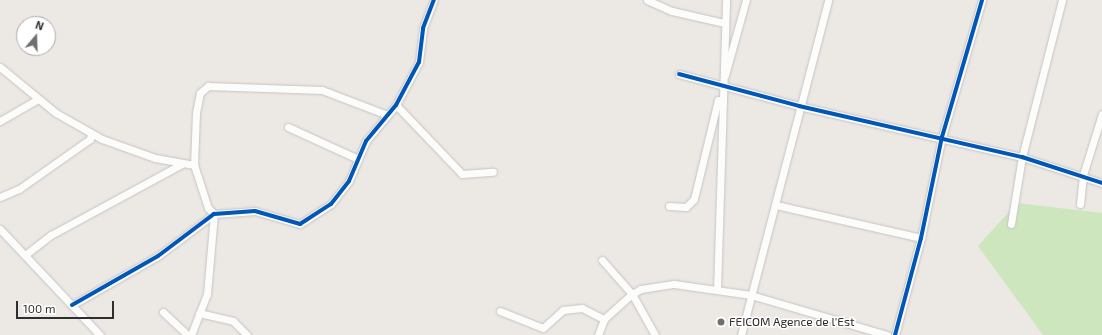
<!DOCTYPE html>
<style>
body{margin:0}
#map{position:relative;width:1102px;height:335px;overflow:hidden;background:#ece8e4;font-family:"Exo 2",sans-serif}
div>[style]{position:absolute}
.green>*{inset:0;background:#cee6be}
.roads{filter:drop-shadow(0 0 1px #c5c4c5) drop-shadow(0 0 1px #c5c4c5)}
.street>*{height:7px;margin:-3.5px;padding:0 3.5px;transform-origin:3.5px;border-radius:3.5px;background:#fcfcfb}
.cycleway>*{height:4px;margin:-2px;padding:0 2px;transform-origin:2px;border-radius:2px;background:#0057b8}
.dots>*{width:11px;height:11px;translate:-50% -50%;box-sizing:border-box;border:2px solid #fff;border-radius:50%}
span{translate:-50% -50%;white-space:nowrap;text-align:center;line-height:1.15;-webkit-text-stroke:3px #fff;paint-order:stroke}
.poi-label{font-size:12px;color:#2e2e2e}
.left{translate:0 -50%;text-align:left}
.north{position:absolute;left:16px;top:16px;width:40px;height:40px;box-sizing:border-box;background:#fff;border:1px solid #ababab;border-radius:50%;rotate:19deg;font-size:11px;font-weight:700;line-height:16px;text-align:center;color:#2e2e2e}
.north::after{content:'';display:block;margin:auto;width:14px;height:18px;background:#706f6e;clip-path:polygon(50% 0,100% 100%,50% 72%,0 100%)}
.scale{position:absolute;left:16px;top:301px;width:98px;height:18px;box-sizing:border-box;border:2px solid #2e2e2e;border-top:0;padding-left:5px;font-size:12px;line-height:14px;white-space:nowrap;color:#2e2e2e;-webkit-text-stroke:3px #fff;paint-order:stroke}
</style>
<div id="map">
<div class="green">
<i style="clip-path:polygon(1017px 203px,1102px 213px,1102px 335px,1043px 335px,978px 246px)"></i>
</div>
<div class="roads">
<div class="street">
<i style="left:647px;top:0;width:27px;rotate:24deg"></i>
<i style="left:672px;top:11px;width:53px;rotate:13deg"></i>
<i style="left:0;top:67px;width:72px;rotate:39.4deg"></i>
<i style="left:56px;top:113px;width:53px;rotate:29.5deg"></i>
<i style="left:102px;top:139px;width:56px;rotate:19.7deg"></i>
<i style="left:155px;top:158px;width:40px;rotate:10deg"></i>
<i style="left:679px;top:74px;width:124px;rotate:14.9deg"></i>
<i style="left:799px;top:106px;width:229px;rotate:12.9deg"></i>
<i style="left:1022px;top:157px;width:84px;rotate:18deg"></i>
<i style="left:725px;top:75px;width:78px;rotate:-74.4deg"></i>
<i style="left:396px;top:105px;width:95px;rotate:46.3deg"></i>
<i style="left:462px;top:174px;width:31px;rotate:-4deg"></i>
<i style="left:0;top:121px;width:44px;rotate:-30.1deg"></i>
<i style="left:288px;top:127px;width:77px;rotate:24.6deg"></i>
<i style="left:0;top:197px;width:21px;rotate:-23deg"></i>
<i style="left:19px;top:189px;width:87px;rotate:-35.2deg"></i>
<i style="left:90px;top:139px;width:6px;rotate:-81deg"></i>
<i style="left:1080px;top:204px;width:29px;rotate:-84deg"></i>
<i style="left:1083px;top:175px;width:64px;rotate:-72.7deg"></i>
<i style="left:776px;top:205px;width:149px;rotate:12.8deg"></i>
<i style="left:669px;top:206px;width:17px;rotate:3deg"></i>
<i style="left:686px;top:207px;width:11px;rotate:-45deg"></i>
<i style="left:694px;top:199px;width:102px;rotate:-76.4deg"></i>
<i style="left:214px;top:214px;width:8px;rotate:-135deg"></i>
<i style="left:208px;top:208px;width:45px;rotate:-108deg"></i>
<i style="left:194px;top:165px;width:52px;rotate:-87.8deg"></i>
<i style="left:196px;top:113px;width:20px;rotate:-79deg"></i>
<i style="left:200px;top:93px;width:11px;rotate:-41deg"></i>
<i style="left:208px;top:86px;width:114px;rotate:2deg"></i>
<i style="left:322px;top:90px;width:70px;rotate:21deg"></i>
<i style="left:1011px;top:224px;width:68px;rotate:-80.7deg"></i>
<i style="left:1022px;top:157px;width:162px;rotate:-75.7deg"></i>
<i style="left:0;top:229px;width:146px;rotate:46.7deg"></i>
<i style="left:25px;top:255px;width:33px;rotate:-38deg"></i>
<i style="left:51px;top:235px;width:149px;rotate:-28.5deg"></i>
<i style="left:602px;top:260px;width:45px;rotate:48.6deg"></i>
<i style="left:632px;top:294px;width:47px;rotate:60.7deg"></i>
<i style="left:717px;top:290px;width:290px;rotate:-88.2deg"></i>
<i style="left:72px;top:305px;width:99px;rotate:-29.7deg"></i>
<i style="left:158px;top:256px;width:70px;rotate:-36.9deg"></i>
<i style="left:214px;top:214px;width:41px;rotate:-4.2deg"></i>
<i style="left:255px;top:211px;width:47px;rotate:16.1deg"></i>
<i style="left:300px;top:224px;width:37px;rotate:-33deg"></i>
<i style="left:331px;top:204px;width:29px;rotate:-52deg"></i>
<i style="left:349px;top:181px;width:43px;rotate:-67deg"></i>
<i style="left:366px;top:141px;width:47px;rotate:-50.2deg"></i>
<i style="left:396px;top:105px;width:49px;rotate:-61.9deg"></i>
<i style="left:419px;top:62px;width:34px;rotate:-83deg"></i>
<i style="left:423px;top:28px;width:30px;rotate:-69deg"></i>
<i style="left:500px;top:311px;width:46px;rotate:21.6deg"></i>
<i style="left:543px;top:328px;width:27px;rotate:-42deg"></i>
<i style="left:563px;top:310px;width:19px;rotate:-6deg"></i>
<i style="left:582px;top:308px;width:25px;rotate:27deg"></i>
<i style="left:163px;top:312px;width:34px;rotate:43deg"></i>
<i style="left:199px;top:313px;width:35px;rotate:13deg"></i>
<i style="left:233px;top:321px;width:20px;rotate:45deg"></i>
<i style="left:191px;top:335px;width:44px;rotate:-68.7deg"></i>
<i style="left:207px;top:294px;width:80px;rotate:-85deg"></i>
<i style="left:598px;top:335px;width:17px;rotate:-69deg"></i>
<i style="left:604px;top:319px;width:38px;rotate:-42deg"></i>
<i style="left:632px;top:294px;width:10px;rotate:-29deg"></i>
<i style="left:641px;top:289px;width:33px;rotate:-9deg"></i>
<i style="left:674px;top:284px;width:78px;rotate:8.1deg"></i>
<i style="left:751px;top:295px;width:142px;rotate:16.4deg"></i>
<i style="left:741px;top:335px;width:346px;rotate:-75.4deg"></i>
<i style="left:895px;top:335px;width:100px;rotate:-75deg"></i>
<i style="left:921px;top:238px;width:103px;rotate:-78.3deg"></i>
<i style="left:942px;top:137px;width:143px;rotate:-73.7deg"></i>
</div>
</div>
<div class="cycleway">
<i style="left:679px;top:74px;width:124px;rotate:14.9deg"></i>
<i style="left:799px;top:106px;width:229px;rotate:12.9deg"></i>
<i style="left:1022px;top:157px;width:84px;rotate:18deg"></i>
<i style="left:72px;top:305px;width:99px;rotate:-29.7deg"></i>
<i style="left:158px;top:256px;width:70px;rotate:-36.9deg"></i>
<i style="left:214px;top:214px;width:41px;rotate:-4.2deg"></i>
<i style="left:255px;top:211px;width:47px;rotate:16.1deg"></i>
<i style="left:300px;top:224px;width:37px;rotate:-33deg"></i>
<i style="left:331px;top:204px;width:29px;rotate:-52deg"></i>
<i style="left:349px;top:181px;width:43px;rotate:-67deg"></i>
<i style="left:366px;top:141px;width:47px;rotate:-50.2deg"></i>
<i style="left:396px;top:105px;width:49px;rotate:-61.9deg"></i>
<i style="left:419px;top:62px;width:34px;rotate:-83deg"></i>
<i style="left:423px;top:28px;width:30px;rotate:-69deg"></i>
<i style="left:895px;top:335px;width:100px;rotate:-75deg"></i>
<i style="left:921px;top:238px;width:103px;rotate:-78.3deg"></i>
<i style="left:942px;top:137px;width:143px;rotate:-73.7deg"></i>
</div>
<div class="dots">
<i style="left:721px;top:322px;background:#706f6e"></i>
</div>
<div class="poi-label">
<span class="left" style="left:729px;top:322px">FEICOM Agence de l'Est</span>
</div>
<div class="north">N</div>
<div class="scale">100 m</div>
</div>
